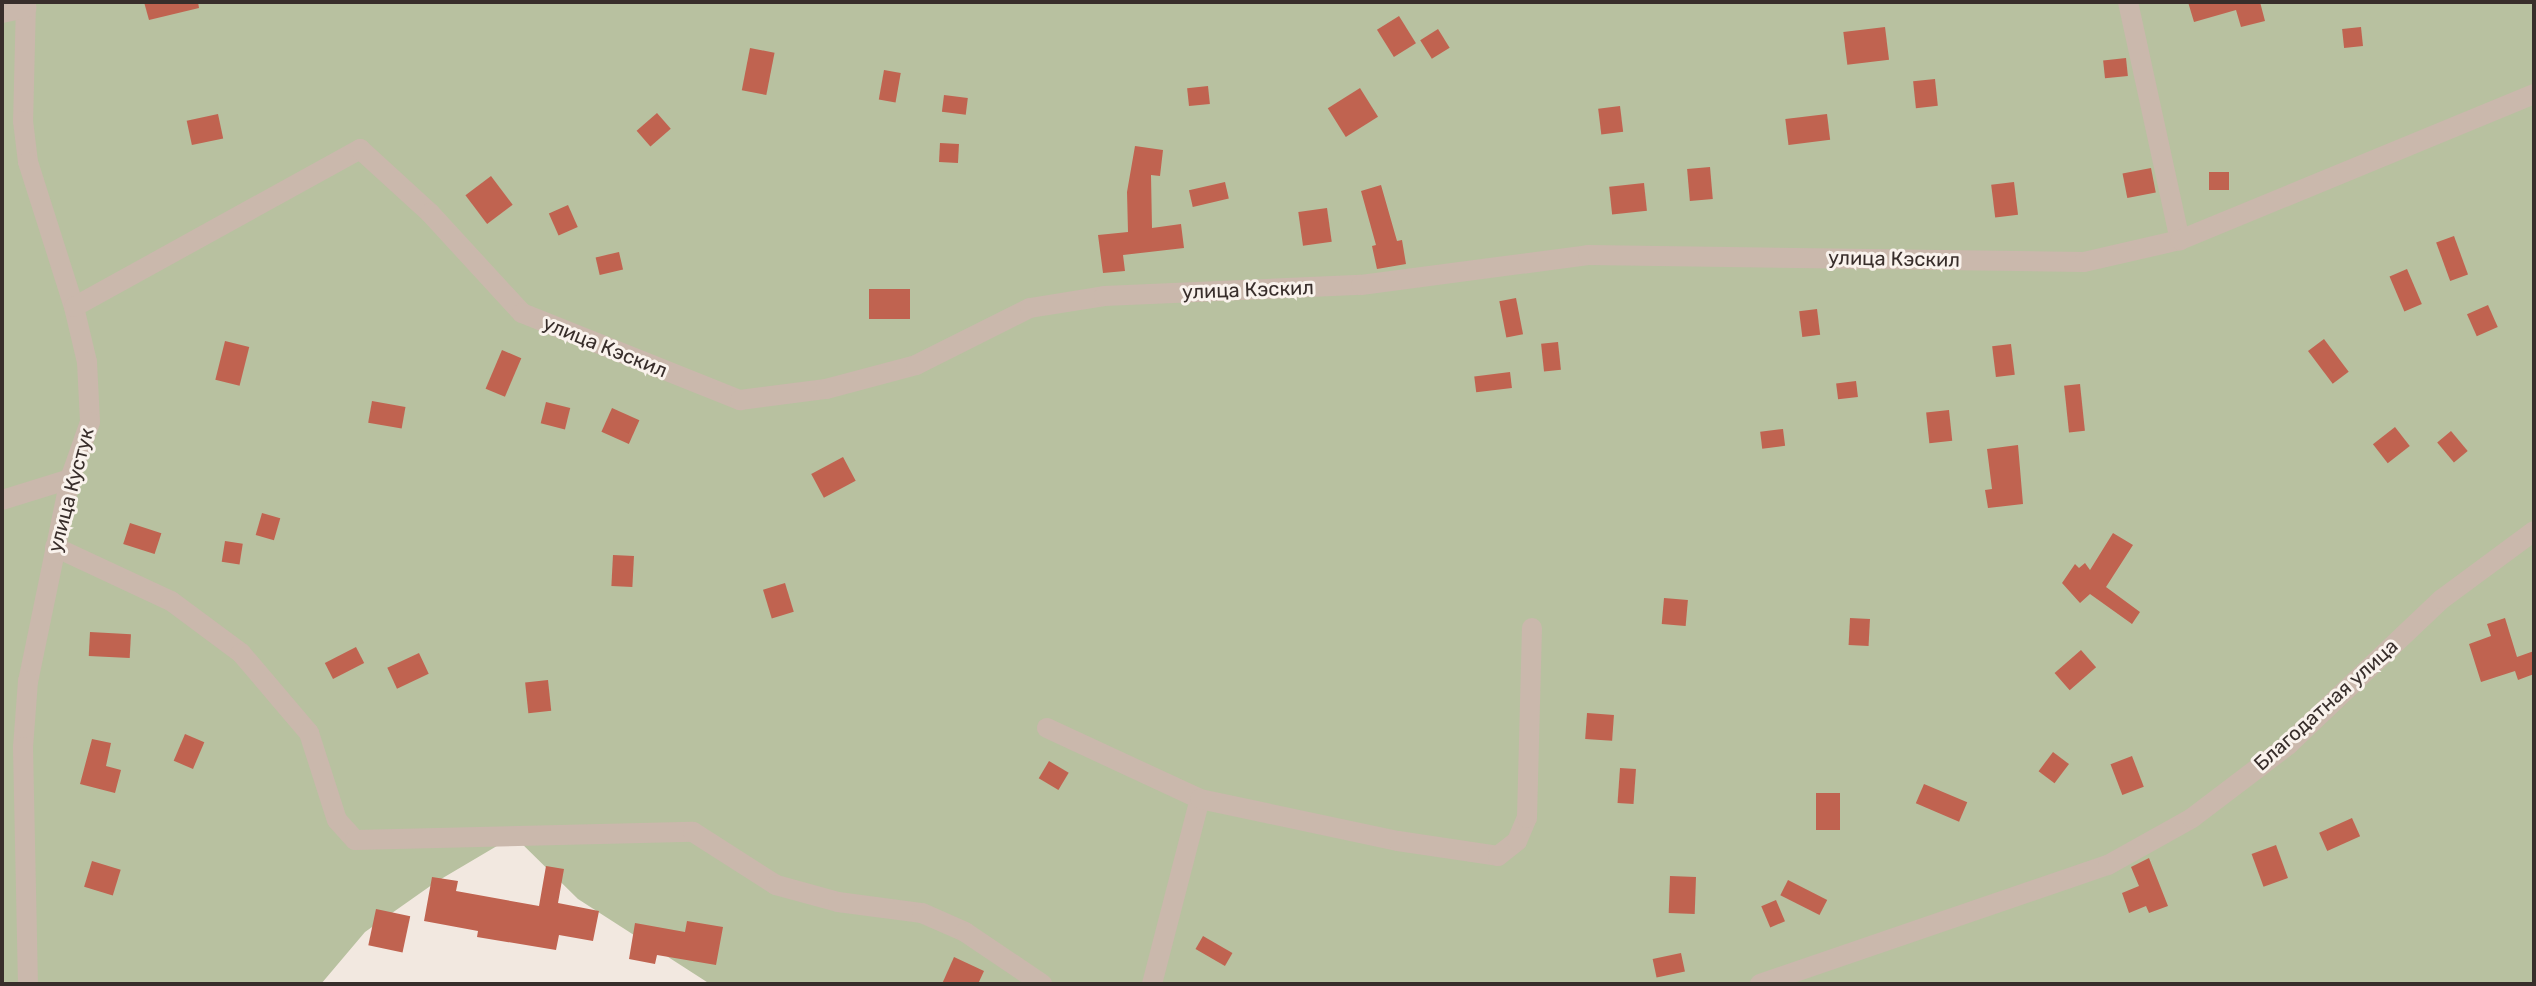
<!DOCTYPE html>
<meta charset="utf-8">
<style>
body{margin:0}
#map{position:relative;width:2536px;height:986px;overflow:hidden;background:#f2e8e0;font-family:Rubik,sans-serif}
div>[style]{position:absolute}
.green>*{inset:0;background:#b8c1a0}
.building>*{inset:0;background:#c06350;transform-origin:0 0}
.street>*{height:20px;margin:-10px;padding:0 10px;transform-origin:10px;border-radius:10px;background:#cab8ac}
span{translate:-50% -50%;white-space:nowrap;text-align:center;line-height:1.15;-webkit-text-stroke:6px #f9f2ec;paint-order:stroke}
.street-label{font-size:20px;color:#382e2b}
.frame{position:absolute;inset:0;border:4px solid #382e2b;pointer-events:none}
</style>
<div id="map">
<div class="green">
<i style="clip-path:polygon(2px 2px,2534px 2px,2534px 984px,710px 984px,578px 899px,514px 836px,436px 882px,365px 932px,321px 984px,2px 984px)"></i>
</div>
<div class="building">
<i style="clip-path:polygon(144px 2px,198px 2px,199px 8px,149px 20px)"></i>
<i style="clip-path:polygon(2188px 2px,2260px 2px,2265px 21px,2241px 27px,2236px 10px,2194px 22px)"></i>
<i style="left:1399px;top:16px;width:32px;height:26px;rotate:58deg"></i>
<i style="left:1885px;top:27px;width:33px;height:42px;rotate:83deg"></i>
<i style="left:2361px;top:27px;width:19px;height:19px;rotate:84deg"></i>
<i style="left:1438px;top:29px;width:22px;height:21px;rotate:58deg"></i>
<i style="left:750px;top:48px;width:25px;height:43px;rotate:11deg"></i>
<i style="left:2126px;top:58px;width:18px;height:23px;rotate:84deg"></i>
<i style="left:884px;top:70px;width:17px;height:30px;rotate:10deg"></i>
<i style="left:1935px;top:79px;width:27px;height:22px;rotate:84deg"></i>
<i style="left:1208px;top:86px;width:18px;height:21px;rotate:84deg"></i>
<i style="left:1360px;top:88px;width:34px;height:38px;rotate:58deg"></i>
<i style="left:944px;top:95px;width:24px;height:17px;rotate:7deg"></i>
<i style="left:1620px;top:106px;width:26px;height:22px;rotate:83deg"></i>
<i style="left:657px;top:113px;width:21px;height:27px;rotate:49deg"></i>
<i style="left:218px;top:114px;width:25px;height:32px;rotate:78deg"></i>
<i style="left:1827px;top:114px;width:26px;height:42px;rotate:83deg"></i>
<i style="left:940px;top:143px;width:19px;height:19px;rotate:3deg"></i>
<i style="clip-path:polygon(1135px 146px,1163px 150px,1160px 176px,1151px 175px,1152px 228px,1181px 224px,1184px 248px,1123px 255px,1125px 271px,1103px 273px,1098px 235px,1128px 232px,1127px 192px)"></i>
<i style="left:1710px;top:167px;width:32px;height:23px;rotate:85deg"></i>
<i style="left:2151px;top:168px;width:25px;height:29px;rotate:79deg"></i>
<i style="left:2209px;top:172px;width:20px;height:18px"></i>
<i style="left:491px;top:176px;width:36px;height:32px;rotate:53deg"></i>
<i style="left:1225px;top:182px;width:17px;height:37px;rotate:77deg"></i>
<i style="left:2014px;top:182px;width:33px;height:23px;rotate:83deg"></i>
<i style="left:1644px;top:183px;width:28px;height:35px;rotate:84deg"></i>
<i style="clip-path:polygon(1381px 185px,1397px 241px,1402px 240px,1406px 264px,1377px 269px,1372px 246px,1376px 245px,1361px 191px)"></i>
<i style="left:568px;top:205px;width:24px;height:21px;rotate:66deg"></i>
<i style="left:1327px;top:208px;width:34px;height:29px;rotate:82deg"></i>
<i style="left:2454px;top:236px;width:41px;height:19px;rotate:70deg"></i>
<i style="left:619px;top:252px;width:18px;height:24px;rotate:77deg"></i>
<i style="left:2407px;top:269px;width:38px;height:19px;rotate:67deg"></i>
<i style="left:869px;top:289px;width:41px;height:30px"></i>
<i style="left:1516px;top:298px;width:37px;height:17px;rotate:79deg"></i>
<i style="left:2488px;top:305px;width:24px;height:23px;rotate:66deg"></i>
<i style="left:1817px;top:309px;width:26px;height:18px;rotate:83deg"></i>
<i style="left:2324px;top:339px;width:41px;height:20px;rotate:53deg"></i>
<i style="left:225px;top:341px;width:25px;height:40px;rotate:14deg"></i>
<i style="left:1558px;top:342px;width:28px;height:17px;rotate:84deg"></i>
<i style="left:2011px;top:344px;width:31px;height:19px;rotate:83deg"></i>
<i style="left:502px;top:350px;width:21px;height:42px;rotate:23deg"></i>
<i style="left:1510px;top:372px;width:16px;height:36px;rotate:83deg"></i>
<i style="left:1856px;top:381px;width:16px;height:20px;rotate:83deg"></i>
<i style="left:2080px;top:384px;width:47px;height:16px;rotate:84deg"></i>
<i style="left:372px;top:401px;width:34px;height:22px;rotate:10deg"></i>
<i style="left:546px;top:402px;width:25px;height:22px;rotate:14deg"></i>
<i style="left:612px;top:408px;width:30px;height:26px;rotate:24deg"></i>
<i style="left:1949px;top:410px;width:31px;height:23px;rotate:84deg"></i>
<i style="left:2395px;top:427px;width:24px;height:28px;rotate:52deg"></i>
<i style="left:1783px;top:429px;width:17px;height:23px;rotate:83deg"></i>
<i style="left:2451px;top:431px;width:26px;height:18px;rotate:50deg"></i>
<i style="clip-path:polygon(2018px 445px,2023px 504px,1988px 508px,1985px 490px,1992px 489px,1987px 449px)"></i>
<i style="left:843px;top:457px;width:27px;height:36px;rotate:62deg"></i>
<i style="left:262px;top:513px;width:19px;height:23px;rotate:16deg"></i>
<i style="left:130px;top:523px;width:33px;height:22px;rotate:18deg"></i>
<i style="clip-path:polygon(2113px 533px,2133px 545px,2106px 587px,2140px 612px,2132px 624px,2090px 594px,2080px 603px,2062px 583px,2075px 564px,2079px 568px,2085px 563px,2090px 570px)"></i>
<i style="left:225px;top:541px;width:18px;height:21px;rotate:9deg"></i>
<i style="left:613px;top:555px;width:21px;height:31px;rotate:3deg"></i>
<i style="left:785px;top:583px;width:30px;height:23px;rotate:73deg"></i>
<i style="left:1664px;top:598px;width:24px;height:26px;rotate:5deg"></i>
<i style="left:1850px;top:618px;width:20px;height:27px;rotate:3deg"></i>
<i style="clip-path:polygon(2505px 618px,2517px 657px,2534px 651px,2534px 674px,2518px 680px,2515px 671px,2481px 682px,2469px 644px,2491px 636px,2487px 624px)"></i>
<i style="left:90px;top:632px;width:41px;height:24px;rotate:3deg"></i>
<i style="left:356px;top:647px;width:18px;height:35px;rotate:63deg"></i>
<i style="left:2081px;top:650px;width:23px;height:35px;rotate:49deg"></i>
<i style="left:419px;top:653px;width:23px;height:35px;rotate:65deg"></i>
<i style="left:548px;top:680px;width:31px;height:23px;rotate:84deg"></i>
<i style="left:1587px;top:713px;width:27px;height:26px;rotate:4deg"></i>
<i style="left:185px;top:734px;width:21px;height:29px;rotate:23deg"></i>
<i style="clip-path:polygon(92px 739px,111px 743px,106px 766px,121px 770px,115px 793px,80px 784px)"></i>
<i style="left:2053px;top:752px;width:20px;height:24px;rotate:37deg"></i>
<i style="left:2132px;top:756px;width:33px;height:23px;rotate:69deg"></i>
<i style="left:1049px;top:761px;width:23px;height:20px;rotate:31deg"></i>
<i style="left:1620px;top:768px;width:16px;height:35px;rotate:4deg"></i>
<i style="left:1924px;top:784px;width:47px;height:21px;rotate:23deg"></i>
<i style="left:1840px;top:793px;width:37px;height:24px;rotate:90deg"></i>
<i style="left:2352px;top:818px;width:20px;height:36px;rotate:66deg"></i>
<i style="left:2276px;top:845px;width:35px;height:26px;rotate:70deg"></i>
<i style="clip-path:polygon(2149px 858px,2168px 906px,2149px 913px,2146px 906px,2129px 913px,2122px 893px,2139px 886px,2131px 867px)"></i>
<i style="left:92px;top:861px;width:30px;height:27px;rotate:17deg"></i>
<i style="clip-path:polygon(546px 866px,564px 869px,558px 903px,599px 911px,593px 941px,559px 935px,556px 950px,477px 937px,478px 931px,424px 921px,432px 877px,458px 881px,456px 891px,539px 906px)"></i>
<i style="left:1670px;top:876px;width:26px;height:37px;rotate:2deg"></i>
<i style="left:1788px;top:880px;width:44px;height:17px;rotate:27deg"></i>
<i style="left:1776px;top:900px;width:23px;height:16px;rotate:67deg"></i>
<i style="left:376px;top:909px;width:35px;height:37px;rotate:12deg"></i>
<i style="clip-path:polygon(687px 921px,723px 927px,716px 965px,657px 955px,655px 964px,629px 959px,635px 923px,685px 932px)"></i>
<i style="left:1203px;top:936px;width:34px;height:15px;rotate:30deg"></i>
<i style="left:1681px;top:953px;width:19px;height:29px;rotate:78deg"></i>
<i style="clip-path:polygon(954px 957px,984px 971px,978px 984px,942px 984px)"></i>
</div>
<div class="street">
<i style="left:26px;top:2px;width:119px;rotate:91.4deg"></i>
<i style="left:23px;top:121px;width:41px;rotate:83deg"></i>
<i style="left:28px;top:162px;width:152px;rotate:72.4deg"></i>
<i style="left:74px;top:307px;width:57px;rotate:76.7deg"></i>
<i style="left:87px;top:362px;width:60px;rotate:87.1deg"></i>
<i style="left:90px;top:422px;width:60px;rotate:109.3deg"></i>
<i style="left:70px;top:479px;width:206px;rotate:101.7deg"></i>
<i style="left:28px;top:681px;width:66px;rotate:94.3deg"></i>
<i style="left:23px;top:747px;width:237px;rotate:88.8deg"></i>
<i style="left:2128px;top:2px;width:244px;rotate:77.7deg"></i>
<i style="left:2px;top:13px;width:25px;rotate:-12deg"></i>
<i style="left:74px;top:307px;width:327px;rotate:-28.9deg"></i>
<i style="left:360px;top:149px;width:95px;rotate:42.4deg"></i>
<i style="left:430px;top:213px;width:136px;rotate:47.4deg"></i>
<i style="left:522px;top:313px;width:235px;rotate:21.8deg"></i>
<i style="left:740px;top:400px;width:87px;rotate:-7.3deg"></i>
<i style="left:826px;top:389px;width:93px;rotate:-14.9deg"></i>
<i style="left:916px;top:365px;width:127px;rotate:-26.6deg"></i>
<i style="left:1030px;top:308px;width:75px;rotate:-9.2deg"></i>
<i style="left:1104px;top:296px;width:257px;rotate:-2.5deg"></i>
<i style="left:1361px;top:285px;width:229px;rotate:-7.5deg"></i>
<i style="left:1588px;top:255px;width:496px;rotate:0.8deg"></i>
<i style="left:2084px;top:262px;width:98px;rotate:-12.9deg"></i>
<i style="left:2180px;top:240px;width:383px;rotate:-22.4deg"></i>
<i style="left:2px;top:500px;width:71px;rotate:-17.2deg"></i>
<i style="left:55px;top:547px;width:128px;rotate:25deg"></i>
<i style="left:171px;top:601px;width:87px;rotate:36.6deg"></i>
<i style="left:241px;top:653px;width:105px;rotate:49.6deg"></i>
<i style="left:309px;top:733px;width:91px;rotate:72.2deg"></i>
<i style="left:337px;top:820px;width:27px;rotate:48deg"></i>
<i style="left:355px;top:840px;width:338px;rotate:-1.4deg"></i>
<i style="left:693px;top:832px;width:98px;rotate:32.6deg"></i>
<i style="left:776px;top:885px;width:64px;rotate:15.3deg"></i>
<i style="left:838px;top:902px;width:85px;rotate:7.5deg"></i>
<i style="left:922px;top:913px;width:47px;rotate:23.8deg"></i>
<i style="left:965px;top:932px;width:93px;rotate:34deg"></i>
<i style="left:1047px;top:728px;width:169px;rotate:24.9deg"></i>
<i style="left:1152px;top:984px;width:191px;rotate:-75.5deg"></i>
<i style="left:1200px;top:799px;width:202px;rotate:12deg"></i>
<i style="left:1398px;top:841px;width:101px;rotate:8.5deg"></i>
<i style="left:1498px;top:856px;width:24px;rotate:-38deg"></i>
<i style="left:1517px;top:841px;width:25px;rotate:-67deg"></i>
<i style="left:1527px;top:818px;width:190px;rotate:-88.5deg"></i>
<i style="left:1760px;top:984px;width:368px;rotate:-18.9deg"></i>
<i style="left:2108px;top:865px;width:96px;rotate:-29.2deg"></i>
<i style="left:2192px;top:818px;width:121px;rotate:-37.2deg"></i>
<i style="left:2288px;top:745px;width:212px;rotate:-43.5deg"></i>
<i style="left:2442px;top:599px;width:114px;rotate:-36.5deg"></i>
</div>
<div class="street-label">
<span style="left:1894px;top:259px;rotate:1deg">улица Кэскил</span>
<span style="left:1248px;top:290px;rotate:-2deg">улица Кэскил</span>
<span style="left:605px;top:347px;rotate:22deg">улица Кэскил</span>
<span style="left:71px;top:490px;rotate:-75deg">улица Кустук</span>
<span style="left:2326px;top:705px;rotate:-42deg">Благодатная улица</span>
</div>
<div class="frame"></div>
</div>
